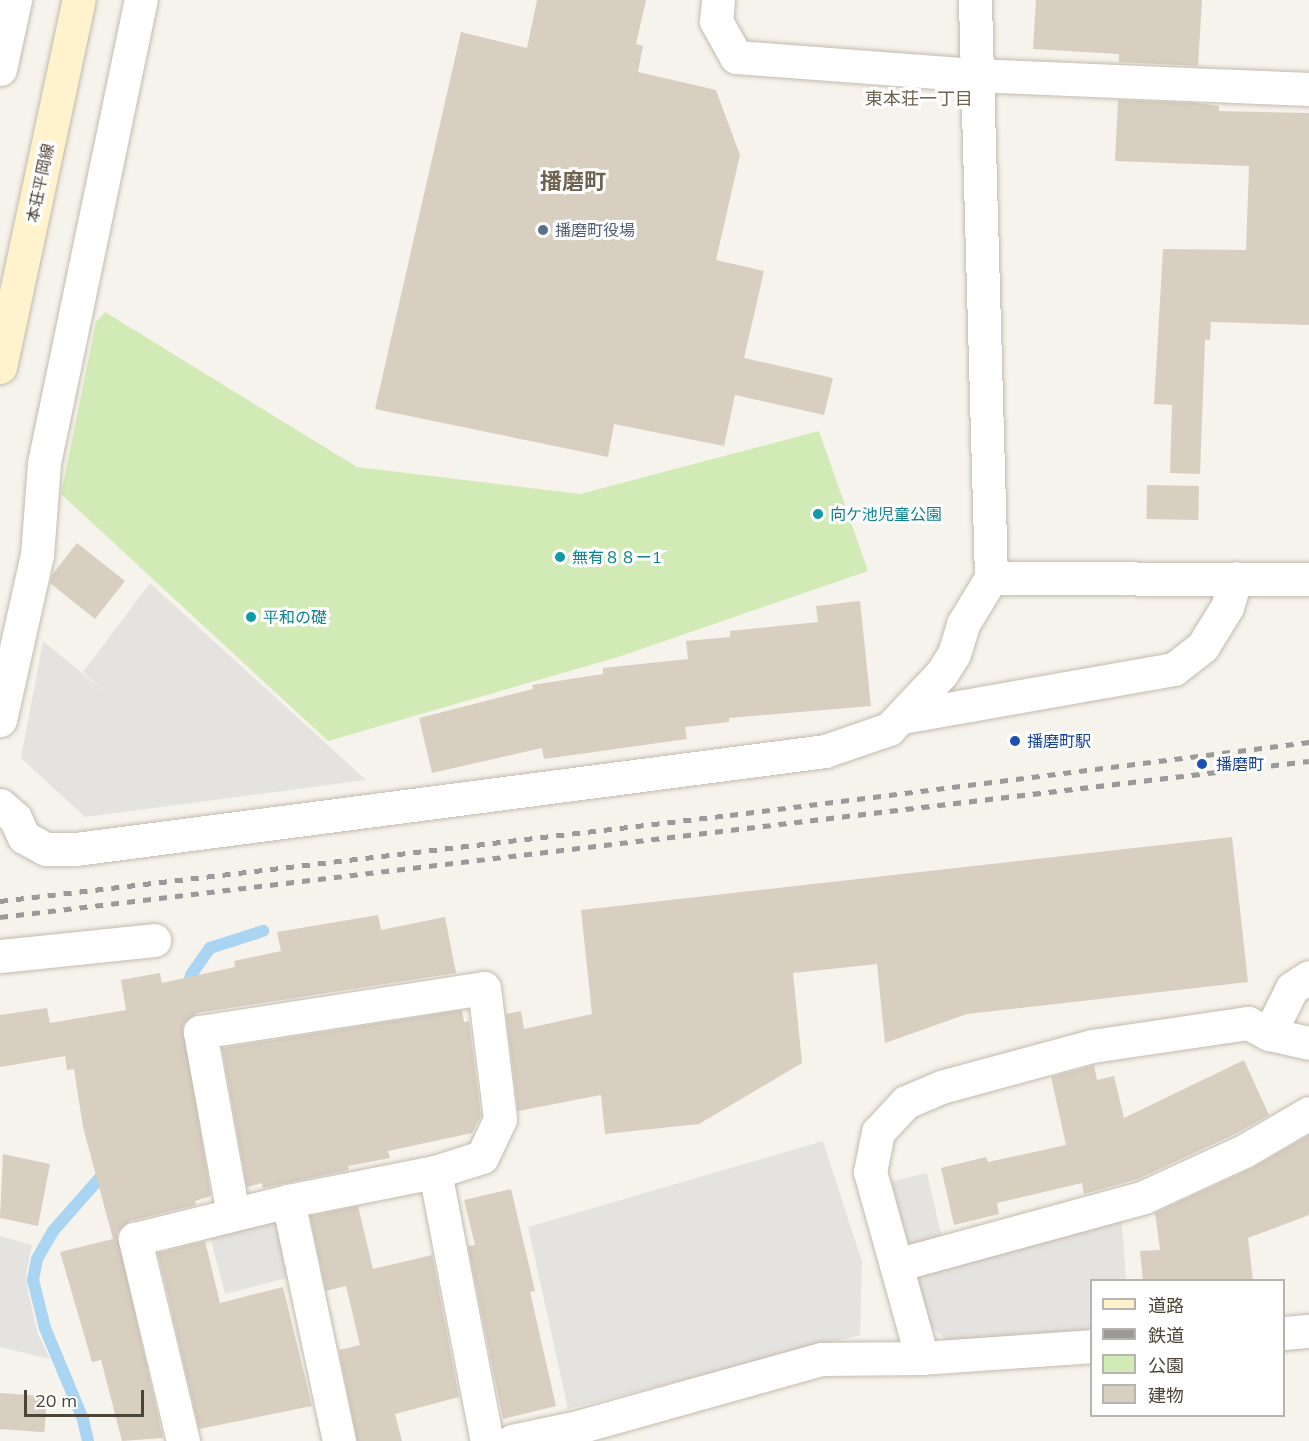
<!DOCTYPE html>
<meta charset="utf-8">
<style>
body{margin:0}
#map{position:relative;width:1309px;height:1441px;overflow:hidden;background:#f6f3ec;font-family:Mulish,"Noto Sans JP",sans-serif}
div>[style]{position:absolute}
.green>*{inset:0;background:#d2eab5}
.parking>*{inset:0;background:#e5e3e0;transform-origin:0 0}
.stream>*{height:12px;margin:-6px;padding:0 6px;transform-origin:6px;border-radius:6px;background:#a9d4f2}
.building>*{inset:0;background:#d8cfc1;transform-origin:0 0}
.roads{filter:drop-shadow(0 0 2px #c2bbae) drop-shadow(0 0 2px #c2bbae)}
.minor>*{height:33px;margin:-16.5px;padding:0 16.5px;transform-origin:16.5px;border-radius:16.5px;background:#fff}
.tertiary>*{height:33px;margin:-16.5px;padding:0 16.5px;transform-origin:16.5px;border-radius:16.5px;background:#fff}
.secondary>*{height:33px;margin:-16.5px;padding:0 16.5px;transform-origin:16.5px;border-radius:16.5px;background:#fff3cd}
.rail>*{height:4.5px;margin-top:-2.25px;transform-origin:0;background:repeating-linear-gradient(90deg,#9a9a9a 0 8px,transparent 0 16px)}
.dots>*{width:16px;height:16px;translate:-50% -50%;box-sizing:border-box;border:3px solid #fff;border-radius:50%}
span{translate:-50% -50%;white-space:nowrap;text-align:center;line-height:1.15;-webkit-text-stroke:6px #fff;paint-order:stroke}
.street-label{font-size:16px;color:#4b4439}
.service-label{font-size:16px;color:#4e5e75}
.left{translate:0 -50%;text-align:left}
.culture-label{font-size:16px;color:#0d838f}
.transit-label{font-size:16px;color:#164399}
.neighbourhood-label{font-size:18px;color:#6e6250}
.district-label{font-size:22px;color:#6e6250;font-weight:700}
.legend{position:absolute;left:1090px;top:1279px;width:195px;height:138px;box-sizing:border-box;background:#fff;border:2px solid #b7b4b0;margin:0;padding:8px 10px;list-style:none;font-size:18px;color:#4b4439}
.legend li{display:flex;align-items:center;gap:12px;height:30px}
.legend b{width:30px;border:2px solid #b7b4b0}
.scale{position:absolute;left:24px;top:1390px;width:120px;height:27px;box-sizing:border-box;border:3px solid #4b4439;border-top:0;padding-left:8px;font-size:18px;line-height:21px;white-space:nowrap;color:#4b4439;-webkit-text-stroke:4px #fff;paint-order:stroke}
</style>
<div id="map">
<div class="green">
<i style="clip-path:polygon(105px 312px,357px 467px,580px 494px,819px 431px,868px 571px,618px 657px,328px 741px,61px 494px,96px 322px)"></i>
</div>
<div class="parking">
<i style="clip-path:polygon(150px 583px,366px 780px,85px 817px,21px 758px,43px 641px,105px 692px,83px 672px)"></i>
<i style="clip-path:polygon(823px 1141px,862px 1262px,860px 1335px,568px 1409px,528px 1227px)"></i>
<i style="left:927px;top:1173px;width:73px;height:36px;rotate:77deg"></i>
<i style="clip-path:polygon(1121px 1211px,1126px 1280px,1092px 1280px,1091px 1330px,949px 1341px,927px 1324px,914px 1269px)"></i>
<i style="clip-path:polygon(268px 1219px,279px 1226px,291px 1277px,225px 1294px,209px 1232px)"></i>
<i style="clip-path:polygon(0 1236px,32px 1245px,26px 1275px,28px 1292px,38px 1334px,50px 1359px,0 1347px)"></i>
</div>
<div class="stream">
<i style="left:186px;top:993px;width:19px;rotate:-74deg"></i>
<i style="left:191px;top:975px;width:33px;rotate:-55deg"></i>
<i style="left:210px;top:948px;width:56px;rotate:-17.8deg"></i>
<i style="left:88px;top:1441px;width:23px;rotate:-103deg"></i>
<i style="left:83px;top:1419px;width:99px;rotate:-112.7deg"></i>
<i style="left:45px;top:1328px;width:49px;rotate:-104deg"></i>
<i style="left:33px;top:1280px;width:21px;rotate:-79deg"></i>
<i style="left:37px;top:1259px;width:32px;rotate:-60deg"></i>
<i style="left:53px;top:1231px;width:80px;rotate:-48.5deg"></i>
</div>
<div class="building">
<i style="clip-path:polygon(537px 0,646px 0,636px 44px,643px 46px,638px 72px,716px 90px,740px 155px,716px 260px,764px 271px,744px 358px,833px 378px,824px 415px,735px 395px,724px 446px,614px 424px,608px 457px,375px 409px,461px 32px,527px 48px)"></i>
<i style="clip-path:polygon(1036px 0,1202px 0,1198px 66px,1119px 62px,1119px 54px,1033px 49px)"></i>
<i style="clip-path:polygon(1118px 100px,1196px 103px,1219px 106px,1219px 111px,1309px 113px,1309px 325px,1211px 322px,1210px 340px,1205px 340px,1200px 474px,1170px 473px,1172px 405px,1154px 404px,1163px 249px,1246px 250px,1249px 166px,1115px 161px)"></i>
<i style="left:1147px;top:485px;width:52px;height:34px;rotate:1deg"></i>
<i style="clip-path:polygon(77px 543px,125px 581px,95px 619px,50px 583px,52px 575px)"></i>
<i style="clip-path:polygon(860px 601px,871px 706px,729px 718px,729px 722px,685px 727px,687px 739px,544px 759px,542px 748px,432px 773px,419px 718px,533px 689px,532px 685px,603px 674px,603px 668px,688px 659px,686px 641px,730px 637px,730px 631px,818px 622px,816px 606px)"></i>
<i style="clip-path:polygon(1232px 837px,1248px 982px,967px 1014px,885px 1043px,877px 964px,793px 973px,802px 1063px,699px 1124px,605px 1134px,601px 1095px,518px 1111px,506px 1014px,521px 1011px,524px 1029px,592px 1014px,581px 910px)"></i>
<i style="clip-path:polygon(378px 915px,381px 930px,445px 917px,456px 973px,197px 1013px,183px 1025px,211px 1196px,195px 1201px,196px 1205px,130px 1221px,117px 1233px,163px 1438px,122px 1441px,101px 1360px,92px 1362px,60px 1252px,113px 1239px,83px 1127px,74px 1069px,67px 1070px,65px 1056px,0 1067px,0 1015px,47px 1008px,50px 1023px,126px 1010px,121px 980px,160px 973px,162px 983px,235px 967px,234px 961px,281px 951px,277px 932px)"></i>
<i style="clip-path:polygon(462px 1010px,464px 1022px,469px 1021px,481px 1116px,472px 1133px,388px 1151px,390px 1158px,348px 1166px,349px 1170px,263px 1188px,262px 1183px,247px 1187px,222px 1048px)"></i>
<i style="clip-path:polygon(1244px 1060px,1269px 1115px,1235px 1134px,1138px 1179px,1084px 1194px,1082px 1183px,997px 1203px,999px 1214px,954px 1225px,941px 1168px,986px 1157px,988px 1162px,1066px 1145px,1051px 1077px,1094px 1065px,1097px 1080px,1114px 1076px,1124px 1118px)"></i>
<i style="clip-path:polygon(1309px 1135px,1309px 1215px,1248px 1238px,1253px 1281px,1143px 1281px,1140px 1251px,1160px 1250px,1155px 1213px,1252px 1168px)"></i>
<i style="clip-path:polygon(3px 1154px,50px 1164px,38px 1226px,0 1218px)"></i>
<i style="clip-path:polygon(511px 1189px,535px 1291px,530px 1292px,556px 1406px,503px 1419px,468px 1246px,475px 1245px,464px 1200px)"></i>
<i style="clip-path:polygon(358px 1206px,373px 1269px,432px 1255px,459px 1397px,395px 1414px,402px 1441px,357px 1441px,339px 1350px,360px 1345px,346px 1286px,326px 1291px,310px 1216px)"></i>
<i style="clip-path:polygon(205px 1241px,220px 1303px,283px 1287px,312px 1406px,199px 1429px,158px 1253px)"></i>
<i style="left:0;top:1393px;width:47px;height:36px;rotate:4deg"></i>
</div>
<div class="roads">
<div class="minor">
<i style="left:718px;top:0;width:21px;rotate:95deg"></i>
<i style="left:716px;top:21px;width:41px;rotate:60.9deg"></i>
<i style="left:736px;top:57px;width:239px;rotate:4.3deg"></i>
<i style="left:974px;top:75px;width:335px;rotate:2.4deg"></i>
<i style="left:0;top:69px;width:71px;rotate:-77.7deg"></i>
<i style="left:902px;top:717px;width:276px;rotate:-10deg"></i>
<i style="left:1174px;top:669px;width:37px;rotate:-38deg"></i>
<i style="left:1203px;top:646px;width:46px;rotate:-58.4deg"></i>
<i style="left:1227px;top:607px;width:30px;rotate:-73deg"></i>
<i style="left:0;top:720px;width:169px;rotate:-77.4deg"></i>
<i style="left:37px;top:555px;width:92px;rotate:-85.6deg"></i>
<i style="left:44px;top:463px;width:473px;rotate:-78.2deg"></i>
<i style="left:0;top:956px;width:155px;rotate:-5.9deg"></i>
<i style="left:1269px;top:1034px;width:51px;rotate:-63.4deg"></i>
<i style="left:1292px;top:988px;width:20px;rotate:-33deg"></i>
<i style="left:288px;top:1201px;width:245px;rotate:78deg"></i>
<i style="left:233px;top:1214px;width:185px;rotate:-100.3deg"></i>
<i style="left:200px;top:1032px;width:287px;rotate:-8.8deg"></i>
<i style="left:484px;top:988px;width:132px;rotate:83deg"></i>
<i style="left:500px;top:1119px;width:42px;rotate:115.3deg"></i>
<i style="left:482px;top:1157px;width:49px;rotate:162.3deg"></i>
<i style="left:896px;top:1265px;width:257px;rotate:-15.3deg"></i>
<i style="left:1144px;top:1197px;width:110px;rotate:-24.7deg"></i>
<i style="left:1244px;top:1151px;width:75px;rotate:-30.3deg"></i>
<i style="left:1284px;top:1333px;width:25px;rotate:-5deg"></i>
<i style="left:922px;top:1358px;width:193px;rotate:-105.6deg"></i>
<i style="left:870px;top:1172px;width:41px;rotate:-78.7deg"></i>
<i style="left:878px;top:1132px;width:41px;rotate:-47deg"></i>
<i style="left:906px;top:1102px;width:38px;rotate:-23deg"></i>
<i style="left:941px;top:1087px;width:156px;rotate:-15.2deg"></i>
<i style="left:1092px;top:1046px;width:158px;rotate:-8.4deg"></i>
<i style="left:1248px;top:1023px;width:24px;rotate:28deg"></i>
<i style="left:1269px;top:1034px;width:41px;rotate:12.7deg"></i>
<i style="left:183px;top:1441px;width:208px;rotate:-103.4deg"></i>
<i style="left:135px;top:1239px;width:158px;rotate:-13.9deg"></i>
<i style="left:288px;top:1201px;width:150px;rotate:-11.2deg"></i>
<i style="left:435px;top:1172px;width:274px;rotate:79.1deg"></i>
<i style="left:512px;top:1441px;width:67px;rotate:-12deg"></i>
<i style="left:578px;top:1427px;width:253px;rotate:-15.6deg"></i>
<i style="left:822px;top:1359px;width:100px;rotate:-0.6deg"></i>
<i style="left:922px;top:1358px;width:170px;rotate:-4deg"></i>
</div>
<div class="tertiary">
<i style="left:991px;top:578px;width:318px;rotate:0.2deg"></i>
<i style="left:0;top:805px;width:20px;rotate:41deg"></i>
<i style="left:15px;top:818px;width:21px;rotate:65deg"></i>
<i style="left:24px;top:837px;width:25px;rotate:29deg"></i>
<i style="left:46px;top:849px;width:30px"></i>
<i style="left:76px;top:849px;width:755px;rotate:-7.45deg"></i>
<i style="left:825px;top:751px;width:68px;rotate:-19deg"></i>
<i style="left:889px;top:729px;width:77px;rotate:-46.6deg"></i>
<i style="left:942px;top:673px;width:22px;rotate:-58deg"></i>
<i style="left:954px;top:654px;width:31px;rotate:-73deg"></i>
<i style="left:963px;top:624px;width:54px;rotate:-58.7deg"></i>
<i style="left:991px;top:578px;width:578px;rotate:-91.59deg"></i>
</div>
<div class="secondary">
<i style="left:0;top:367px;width:375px;rotate:-77.9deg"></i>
</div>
</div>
<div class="rail">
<i style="left:0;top:901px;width:735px;rotate:-6.72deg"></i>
<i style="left:730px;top:815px;width:584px;rotate:-7.19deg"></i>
<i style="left:0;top:917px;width:1318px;rotate:-6.8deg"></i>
</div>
<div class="dots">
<i style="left:543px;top:230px;background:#5c6f8a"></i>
<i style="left:818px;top:514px;background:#0f9aa8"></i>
<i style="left:560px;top:557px;background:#0f9aa8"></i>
<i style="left:251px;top:617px;background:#0f9aa8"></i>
<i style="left:1015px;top:741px;background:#1a4fb4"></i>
<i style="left:1202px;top:764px;background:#1a4fb4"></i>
</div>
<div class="street-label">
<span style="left:40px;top:183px;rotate:-78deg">本荘平岡線</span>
</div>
<div class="service-label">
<span class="left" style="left:555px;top:230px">播磨町役場</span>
</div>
<div class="culture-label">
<span class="left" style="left:830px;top:514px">向ケ池児童公園</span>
<span class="left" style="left:572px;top:557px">無有８８ー1</span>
<span class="left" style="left:263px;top:617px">平和の礎</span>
</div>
<div class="transit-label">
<span class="left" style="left:1027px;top:741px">播磨町駅</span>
<span class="left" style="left:1216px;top:764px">播磨町</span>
</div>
<div class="neighbourhood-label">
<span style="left:919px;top:99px">東本荘一丁目</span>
</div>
<div class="district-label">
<span style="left:573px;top:182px">播磨町</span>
</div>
<ul class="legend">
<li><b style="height:8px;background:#fff3cd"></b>道路</li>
<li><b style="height:8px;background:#9a9a9a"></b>鉄道</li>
<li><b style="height:16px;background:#d2eab5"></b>公園</li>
<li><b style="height:16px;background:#d8cfc1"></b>建物</li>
</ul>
<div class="scale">20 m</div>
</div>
